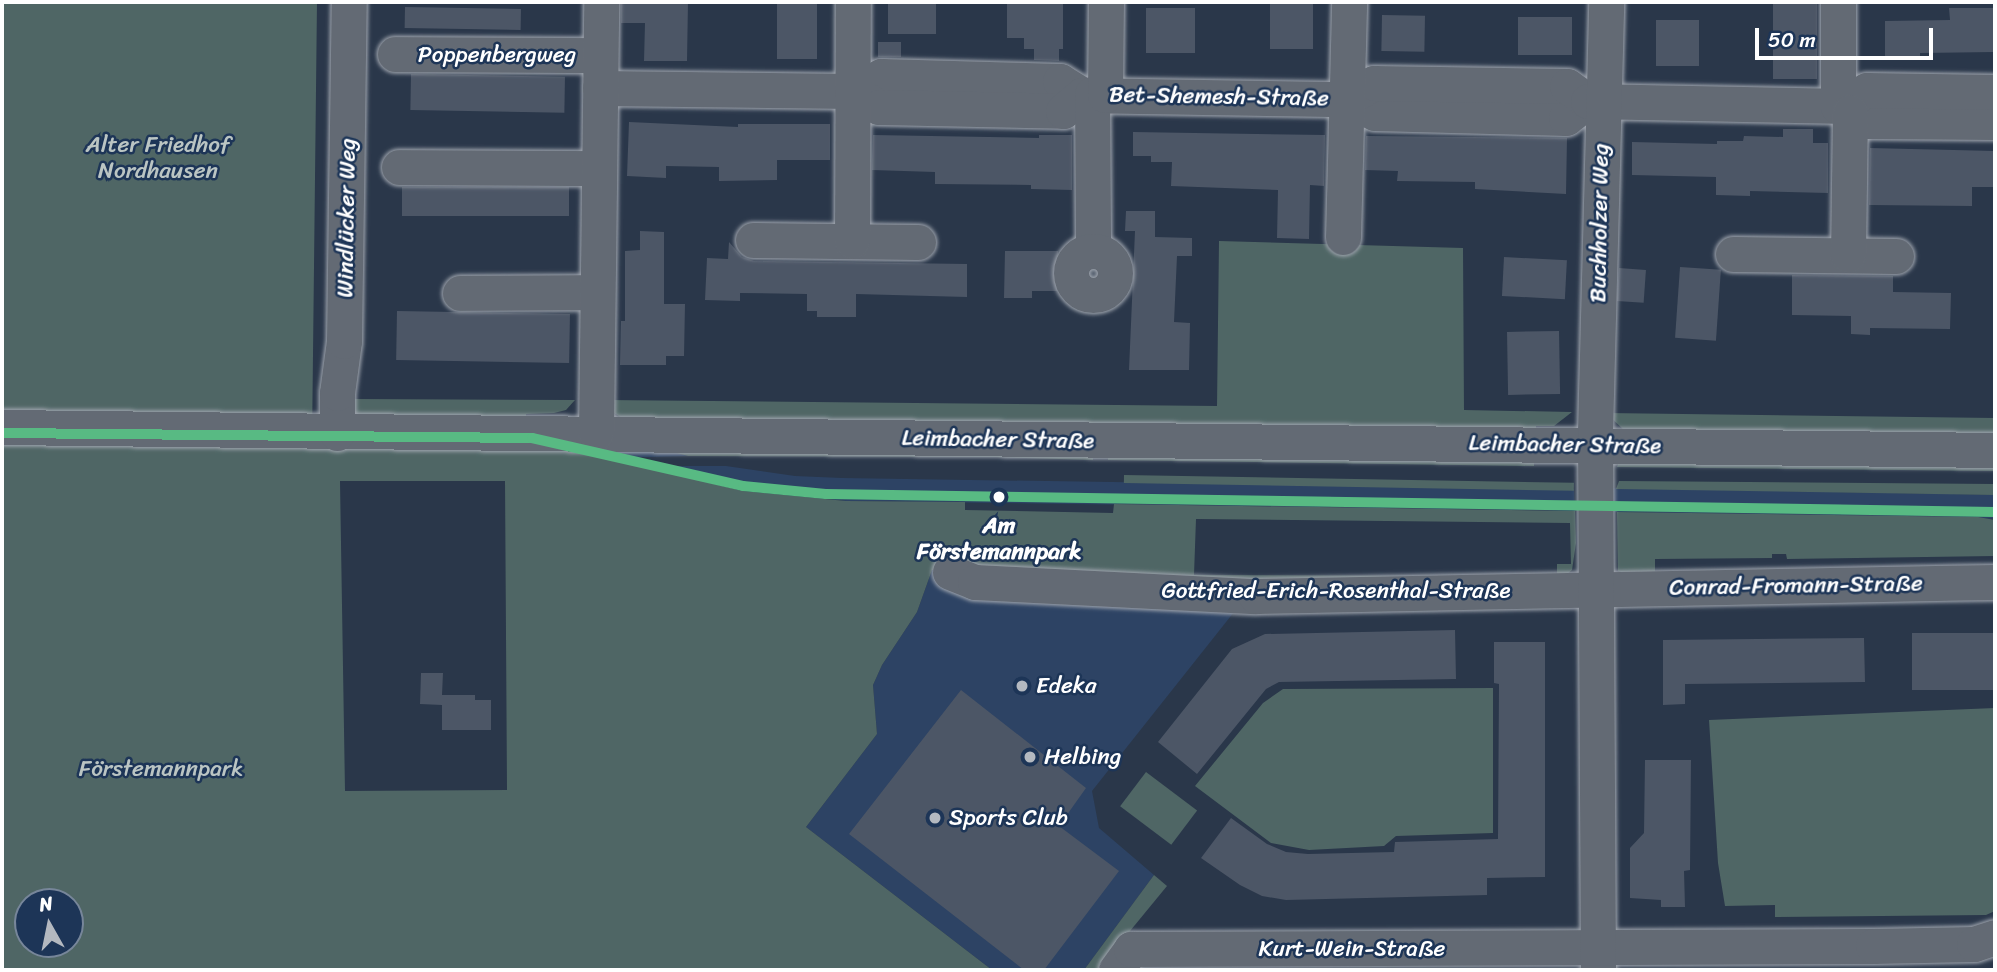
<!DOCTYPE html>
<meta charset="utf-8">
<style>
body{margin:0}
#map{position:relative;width:1997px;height:972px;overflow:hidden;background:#2a374a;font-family:Sriracha,sans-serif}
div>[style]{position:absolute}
.built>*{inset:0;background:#2d4364;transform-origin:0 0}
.green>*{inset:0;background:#4f6665;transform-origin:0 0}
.building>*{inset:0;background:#4c5666;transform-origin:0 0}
.roads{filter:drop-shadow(0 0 2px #9fa5ae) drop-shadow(0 0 2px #9fa5ae)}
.minor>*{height:35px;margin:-17.5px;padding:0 17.5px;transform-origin:17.5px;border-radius:17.5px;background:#636a74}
.minor>.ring{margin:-17.5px;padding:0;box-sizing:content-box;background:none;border:35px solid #636a74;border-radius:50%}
.tram-1>*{height:10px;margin:-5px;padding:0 5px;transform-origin:5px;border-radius:5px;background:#58ba83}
.dots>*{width:19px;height:19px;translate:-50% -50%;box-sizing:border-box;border:4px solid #1d3557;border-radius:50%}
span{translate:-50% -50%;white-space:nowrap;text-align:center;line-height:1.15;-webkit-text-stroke:5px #1d3557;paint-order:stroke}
.street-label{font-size:23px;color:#fff}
.park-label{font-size:23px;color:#bbc5c3}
.stop-label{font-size:23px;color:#fff;font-weight:700}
.poi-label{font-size:23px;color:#fff}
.left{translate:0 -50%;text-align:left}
.frame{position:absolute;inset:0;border:4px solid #fff;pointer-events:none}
.north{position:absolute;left:14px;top:888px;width:70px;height:70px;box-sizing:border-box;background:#1d3557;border:2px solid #77869a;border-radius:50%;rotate:351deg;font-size:19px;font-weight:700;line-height:28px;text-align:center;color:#fff}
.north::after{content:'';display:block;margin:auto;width:24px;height:32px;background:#b4b9c0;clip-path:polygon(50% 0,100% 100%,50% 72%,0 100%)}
.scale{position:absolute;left:1755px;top:28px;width:178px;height:32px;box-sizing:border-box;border:4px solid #fff;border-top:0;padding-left:9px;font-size:21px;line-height:24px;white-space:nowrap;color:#fff;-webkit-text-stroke:5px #1d3557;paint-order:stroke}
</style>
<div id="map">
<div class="built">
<i style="clip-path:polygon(639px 443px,688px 456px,607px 458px,555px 445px)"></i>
<i style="clip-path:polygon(650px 466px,726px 466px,795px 476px,842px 478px,1574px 489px,1575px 511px,846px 501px,743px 491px)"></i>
<i style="left:1603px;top:488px;width:392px;height:24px;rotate:1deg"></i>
<i style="clip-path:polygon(932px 570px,1194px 583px,1238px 607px,1092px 791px,1099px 828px,1154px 875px,1084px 970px,992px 970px,806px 827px,877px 734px,873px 685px,882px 665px,917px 612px)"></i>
</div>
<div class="green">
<i style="clip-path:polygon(evenodd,2px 2px,317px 2px,312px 443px,555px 445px,743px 491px,846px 501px,965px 502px,965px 510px,1113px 513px,1114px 504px,1575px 511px,1576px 543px,1572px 570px,1563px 577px,1557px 576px,1557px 564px,1571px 564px,1570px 523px,1196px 519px,1194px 575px,1465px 576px,1194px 583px,932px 570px,917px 612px,882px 665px,873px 685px,877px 734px,806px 827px,992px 970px,2px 970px,2px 2px,340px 481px,505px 481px,507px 790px,345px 791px,340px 481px,2px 2px,28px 902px,70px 902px,70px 944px,28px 944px,28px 902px)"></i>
<i style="clip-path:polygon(1219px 241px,1463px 248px,1464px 410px,1572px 412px,1554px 426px,1536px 426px,1536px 434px,625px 420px,611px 411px,605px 400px,1217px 406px)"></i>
<i style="clip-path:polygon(351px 399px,575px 400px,566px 410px,554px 413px,526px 414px,526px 422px,363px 419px,351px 409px)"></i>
<i style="clip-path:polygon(1606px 413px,1995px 418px,1995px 440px,1626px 432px)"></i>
<i style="clip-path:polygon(639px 443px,1038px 456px,1093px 457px,1093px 460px,995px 457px,688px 456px)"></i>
<i style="clip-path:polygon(1534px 456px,1534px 466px,1108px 460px,1108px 457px)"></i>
<i style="clip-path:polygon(1995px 460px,1995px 471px,1617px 467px,1619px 462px)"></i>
<i style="left:1124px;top:475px;width:450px;height:8px;rotate:1deg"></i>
<i style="clip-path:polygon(1619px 481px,1995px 484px,1995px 495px,1616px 489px)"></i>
<i style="clip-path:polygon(1617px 512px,1978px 517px,1995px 520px,1995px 556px,1787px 559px,1786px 554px,1772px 554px,1772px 558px,1655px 559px,1655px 576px,1631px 575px,1618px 571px)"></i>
<i style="clip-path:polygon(1493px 688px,1493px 833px,1396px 836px,1384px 846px,1309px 850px,1271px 843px,1195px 786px,1263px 703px,1283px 689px)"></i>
<i style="clip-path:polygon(1995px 708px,1995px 911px,1986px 915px,1775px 917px,1775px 905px,1725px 906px,1718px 863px,1709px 720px)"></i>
<i style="left:1146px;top:772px;width:64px;height:43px;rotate:37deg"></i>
<i style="clip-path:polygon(1154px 875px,1167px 886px,1098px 970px,1084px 970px)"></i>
</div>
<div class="building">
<i style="clip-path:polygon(621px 2px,688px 2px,687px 61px,644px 61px,645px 23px,621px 23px)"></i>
<i style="left:777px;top:2px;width:40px;height:57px"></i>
<i style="left:888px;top:2px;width:48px;height:32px"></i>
<i style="clip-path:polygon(1007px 2px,1063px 2px,1063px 49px,1059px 49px,1059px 61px,1034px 60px,1034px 49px,1024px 49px,1024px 38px,1007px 38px)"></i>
<i style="left:1270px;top:2px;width:43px;height:47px"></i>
<i style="left:1773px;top:2px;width:44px;height:77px"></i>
<i style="left:405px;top:7px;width:116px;height:21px;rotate:1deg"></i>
<i style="left:1146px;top:8px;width:49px;height:45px"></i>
<i style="clip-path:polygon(1949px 8px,1995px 8px,1995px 52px,1920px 53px,1920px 58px,1885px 58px,1885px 21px,1950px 20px)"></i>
<i style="left:1382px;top:15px;width:43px;height:36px;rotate:1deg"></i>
<i style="left:1518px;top:17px;width:54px;height:38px"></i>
<i style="left:1656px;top:20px;width:43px;height:46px"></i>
<i style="left:878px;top:42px;width:23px;height:15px"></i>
<i style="left:411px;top:74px;width:154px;height:36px;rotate:1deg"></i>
<i style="clip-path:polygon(629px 122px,738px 127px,738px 124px,830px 124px,830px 160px,777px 160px,777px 180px,719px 181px,719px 167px,666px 166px,666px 178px,627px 176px)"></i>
<i style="clip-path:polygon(1783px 129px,1813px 129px,1813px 143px,1828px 143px,1828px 193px,1750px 191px,1750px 196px,1716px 195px,1716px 177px,1632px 175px,1632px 142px,1717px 144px,1717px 141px,1743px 141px,1744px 136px,1783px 137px)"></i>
<i style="clip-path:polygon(1133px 132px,1325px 135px,1324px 186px,1310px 185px,1309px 239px,1277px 238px,1278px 190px,1171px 186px,1172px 162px,1151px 162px,1151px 156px,1133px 156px)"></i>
<i style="clip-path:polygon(873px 135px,1039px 138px,1039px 135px,1072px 135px,1072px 190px,1031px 189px,1031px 185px,935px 184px,935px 172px,872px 170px)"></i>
<i style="clip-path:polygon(1366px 136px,1567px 138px,1566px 194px,1475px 189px,1475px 182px,1397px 181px,1398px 171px,1365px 170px)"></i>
<i style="clip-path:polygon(1870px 148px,1995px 151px,1995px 187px,1972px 187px,1972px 206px,1869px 205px)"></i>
<i style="left:402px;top:187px;width:167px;height:29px"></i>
<i style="clip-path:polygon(1126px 211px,1155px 211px,1155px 237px,1192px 238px,1192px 256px,1177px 256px,1174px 322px,1190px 323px,1189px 370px,1129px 370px,1135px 231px,1125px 231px)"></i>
<i style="clip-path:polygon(640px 231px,664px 232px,664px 304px,685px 304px,684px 356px,666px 356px,666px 365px,620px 365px,621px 321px,625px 321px,625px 251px,640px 250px)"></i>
<i style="clip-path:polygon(729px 242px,742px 257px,754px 261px,967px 264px,967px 297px,856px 294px,856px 317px,817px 317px,817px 311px,807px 311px,807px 294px,740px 293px,740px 301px,705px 300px,707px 258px,728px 259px)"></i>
<i style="clip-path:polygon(1005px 251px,1058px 251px,1057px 291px,1032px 291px,1032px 298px,1004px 298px)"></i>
<i style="left:1504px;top:257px;width:63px;height:39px;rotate:3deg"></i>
<i style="left:1680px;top:267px;width:41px;height:71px;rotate:4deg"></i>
<i style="left:1619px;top:268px;width:27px;height:33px;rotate:4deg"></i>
<i style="clip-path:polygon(1792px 275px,1893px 276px,1893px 292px,1951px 293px,1950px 329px,1870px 328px,1870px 335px,1851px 334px,1851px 316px,1792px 315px)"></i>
<i style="left:397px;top:311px;width:173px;height:49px;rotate:1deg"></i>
<i style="left:1559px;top:331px;width:63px;height:52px;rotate:89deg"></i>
<i style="clip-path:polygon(1455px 630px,1456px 679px,1279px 682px,1266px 689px,1197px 774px,1158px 742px,1232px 649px,1265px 634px)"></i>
<i style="left:1995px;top:633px;width:57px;height:83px;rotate:90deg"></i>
<i style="clip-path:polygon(1864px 638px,1865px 682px,1685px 684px,1685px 704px,1663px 705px,1663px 640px)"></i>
<i style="clip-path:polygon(1494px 642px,1545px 642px,1545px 877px,1487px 878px,1487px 895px,1286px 900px,1262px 896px,1240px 885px,1201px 858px,1231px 818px,1267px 844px,1286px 852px,1308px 854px,1394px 852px,1395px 842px,1498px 839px,1499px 684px,1494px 683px)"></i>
<i style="clip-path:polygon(421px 673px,443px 673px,442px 695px,475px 695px,475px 700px,491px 700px,491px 730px,442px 730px,442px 705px,420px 704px)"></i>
<i style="clip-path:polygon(961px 690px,1086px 788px,1059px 826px,1119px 871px,1044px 970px,1024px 970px,849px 834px)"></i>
<i style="clip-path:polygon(1645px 760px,1691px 760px,1690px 870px,1684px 871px,1685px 907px,1661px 907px,1661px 900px,1630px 898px,1630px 848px,1644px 833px)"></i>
</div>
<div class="roads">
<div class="minor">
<i style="left:395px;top:54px;width:205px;rotate:0.3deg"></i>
<i style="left:600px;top:88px;width:252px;rotate:0.7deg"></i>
<i style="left:852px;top:91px;width:33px;rotate:-27deg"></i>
<i style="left:881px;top:76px;width:179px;rotate:1.6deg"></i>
<i style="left:1060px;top:81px;width:26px;rotate:32deg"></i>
<i style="left:1082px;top:95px;width:264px;rotate:0.9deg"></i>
<i style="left:1346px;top:99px;width:32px;rotate:26deg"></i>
<i style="left:1375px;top:113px;width:191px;rotate:1.5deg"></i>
<i style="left:1566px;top:118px;width:28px;rotate:-38deg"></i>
<i style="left:852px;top:91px;width:31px;rotate:31deg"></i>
<i style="left:879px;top:107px;width:184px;rotate:1.2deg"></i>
<i style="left:1063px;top:111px;width:25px;rotate:-40deg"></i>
<i style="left:1092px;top:94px;width:157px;rotate:89.6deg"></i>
<i style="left:1105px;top:95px;width:93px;rotate:-89.4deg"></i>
<i style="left:1346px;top:99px;width:32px;rotate:-30deg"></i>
<i style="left:1374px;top:83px;width:193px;rotate:0.9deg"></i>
<i style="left:1567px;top:86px;width:26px;rotate:36deg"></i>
<i style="left:1588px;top:101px;width:250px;rotate:1.1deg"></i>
<i style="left:1838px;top:106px;width:33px;rotate:27deg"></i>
<i style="left:1867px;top:121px;width:128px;rotate:0.4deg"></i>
<i style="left:1838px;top:106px;width:33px;rotate:-29deg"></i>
<i style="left:1867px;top:90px;width:128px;rotate:0.9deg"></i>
<i style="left:1838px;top:106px;width:104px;rotate:-90deg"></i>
<i style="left:399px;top:167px;width:200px;rotate:0.3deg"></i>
<i style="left:1343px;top:237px;width:235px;rotate:-88.5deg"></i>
<i style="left:753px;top:240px;width:165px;rotate:0.7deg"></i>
<i style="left:852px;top:241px;width:239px;rotate:-89.8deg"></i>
<i class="ring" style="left:1071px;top:251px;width:9px;height:9px"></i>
<i style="left:1733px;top:254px;width:163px;rotate:0.7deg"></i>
<i style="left:1848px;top:255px;width:143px;rotate:-89.2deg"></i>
<i style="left:460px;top:293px;width:137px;rotate:-0.4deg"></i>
<i style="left:2px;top:427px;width:1993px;rotate:0.66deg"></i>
<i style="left:337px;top:433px;width:40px;rotate:-90deg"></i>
<i style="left:337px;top:393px;width:52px;rotate:-82.3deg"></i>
<i style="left:344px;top:341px;width:339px;rotate:-89.2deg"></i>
<i style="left:596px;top:433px;width:431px;rotate:-89.3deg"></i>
<i style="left:950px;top:572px;width:27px;rotate:22deg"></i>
<i style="left:975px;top:582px;width:281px;rotate:2.9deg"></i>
<i style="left:1256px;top:596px;width:739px;rotate:-1.09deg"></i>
<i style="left:1116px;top:970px;width:26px;rotate:-54deg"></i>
<i style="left:1131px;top:949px;width:742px;rotate:-0.23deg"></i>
<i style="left:1873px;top:946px;width:101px;rotate:-1.1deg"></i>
<i style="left:1974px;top:944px;width:22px;rotate:-18deg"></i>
<i style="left:1598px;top:970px;width:538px;rotate:-90.32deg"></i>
<i style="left:1595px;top:432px;width:430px;rotate:-88.5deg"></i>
</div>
</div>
<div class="tram-1">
<i style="left:2px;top:433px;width:530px;rotate:0.54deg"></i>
<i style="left:532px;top:438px;width:216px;rotate:12.8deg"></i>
<i style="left:743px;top:486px;width:83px;rotate:5.5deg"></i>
<i style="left:826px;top:494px;width:1169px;rotate:0.88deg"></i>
</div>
<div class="dots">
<i style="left:999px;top:497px;background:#fff"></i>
<i style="left:1022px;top:686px;background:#b4b9c0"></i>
<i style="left:1030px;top:757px;background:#b4b9c0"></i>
<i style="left:935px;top:818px;background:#b4b9c0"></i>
</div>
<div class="street-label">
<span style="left:497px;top:55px">Poppenbergweg</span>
<span style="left:1219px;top:97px;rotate:1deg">Bet-Shemesh-Straße</span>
<span style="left:347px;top:218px;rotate:-89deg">Windlücker Weg</span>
<span style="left:1600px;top:223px;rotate:-89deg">Buchholzer Weg</span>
<span style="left:998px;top:440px;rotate:1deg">Leimbacher Straße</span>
<span style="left:1565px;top:445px;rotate:1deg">Leimbacher Straße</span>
<span style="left:1796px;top:586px;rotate:-1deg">Conrad-Fromann-Straße</span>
<span style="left:1336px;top:591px">Gottfried-Erich-Rosenthal-Straße</span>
<span style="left:1352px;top:949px">Kurt-Wein-Straße</span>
</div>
<div class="park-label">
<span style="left:158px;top:158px">Alter Friedhof<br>Nordhausen</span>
<span style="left:161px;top:769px">Förstemannpark</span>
</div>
<div class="stop-label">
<span style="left:999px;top:539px">Am<br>Förstemannpark</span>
</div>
<div class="poi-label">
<span class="left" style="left:1036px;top:686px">Edeka</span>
<span class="left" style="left:1044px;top:757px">Helbing</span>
<span class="left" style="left:949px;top:818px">Sports Club</span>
</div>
<div class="frame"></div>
<div class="north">N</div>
<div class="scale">50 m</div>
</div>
